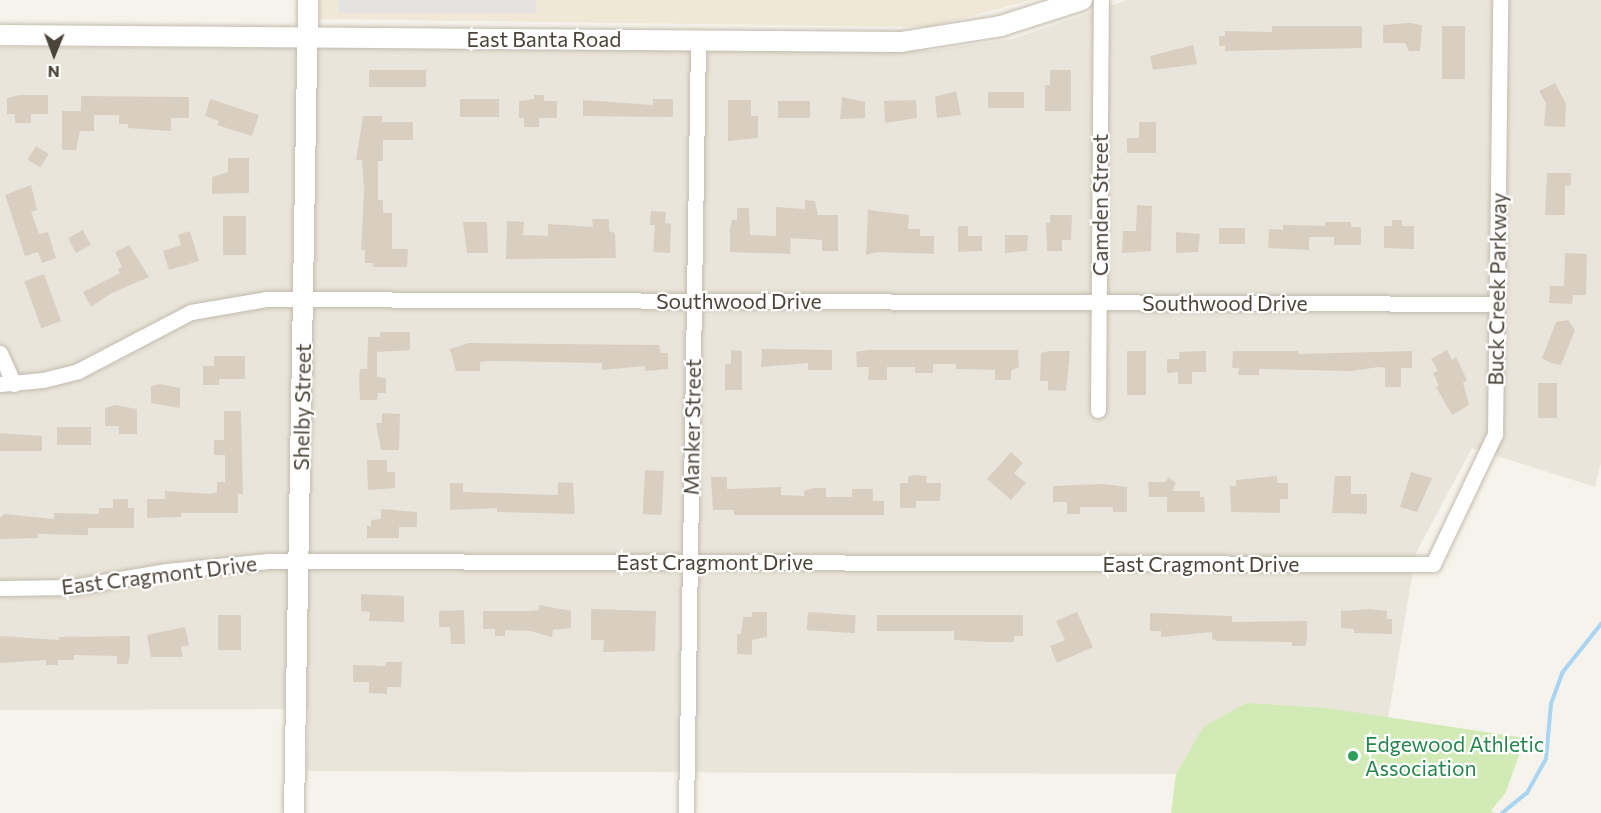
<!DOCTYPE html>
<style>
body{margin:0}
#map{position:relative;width:1601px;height:813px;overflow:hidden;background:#f6f3ec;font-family:Commissioner,sans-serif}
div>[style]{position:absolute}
.residential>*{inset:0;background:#eae5da}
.education>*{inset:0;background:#efe8d6}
.green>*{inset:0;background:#d2eab5}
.parking>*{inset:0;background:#e5e3e0;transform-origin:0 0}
.stream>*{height:4px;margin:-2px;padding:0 2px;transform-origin:2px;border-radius:2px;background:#a9d4f2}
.building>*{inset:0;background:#d8cfc1;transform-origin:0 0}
.roads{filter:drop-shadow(0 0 2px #c2bbae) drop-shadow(0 0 2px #c2bbae)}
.minor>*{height:15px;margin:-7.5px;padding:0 7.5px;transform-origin:7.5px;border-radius:7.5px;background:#fff}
.tertiary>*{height:20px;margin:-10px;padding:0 10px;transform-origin:10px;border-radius:10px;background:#fff}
.dots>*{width:16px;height:16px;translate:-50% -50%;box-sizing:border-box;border:3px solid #fff;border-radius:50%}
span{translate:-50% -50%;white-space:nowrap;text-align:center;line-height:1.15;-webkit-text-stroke:4.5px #fff;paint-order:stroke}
.street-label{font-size:21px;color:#4b4439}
.leisure-label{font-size:21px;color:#27864d}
.left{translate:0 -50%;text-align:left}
.north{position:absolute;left:24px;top:24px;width:60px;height:60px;-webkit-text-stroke:4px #fff;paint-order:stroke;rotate:181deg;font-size:16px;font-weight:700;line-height:24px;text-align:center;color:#4b4439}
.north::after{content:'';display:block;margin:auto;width:21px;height:27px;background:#4b4439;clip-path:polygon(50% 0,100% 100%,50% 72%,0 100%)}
</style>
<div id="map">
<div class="residential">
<i style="clip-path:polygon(1127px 0,1601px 0,1601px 463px,1595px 487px,1472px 448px,1416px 553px,1388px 718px,1327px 708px,1203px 727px,1176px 774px,306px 771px,309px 709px,0 710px,0 47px,934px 50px,1012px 39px)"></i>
</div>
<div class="education">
<i style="clip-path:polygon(320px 0,1031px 0,929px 27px,320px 19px)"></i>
</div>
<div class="green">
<i style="clip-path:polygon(1246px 703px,1327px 708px,1525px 738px,1506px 792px,1491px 811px,1496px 813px,1171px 813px,1176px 774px,1203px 727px)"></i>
</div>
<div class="parking">
<i style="left:338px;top:0;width:198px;height:13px"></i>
</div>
<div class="stream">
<i style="left:1502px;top:813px;width:32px;rotate:-39deg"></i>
<i style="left:1527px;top:793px;width:39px;rotate:-61deg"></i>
<i style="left:1546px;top:759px;width:55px;rotate:-84.8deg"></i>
<i style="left:1551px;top:704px;width:33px;rotate:-70deg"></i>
<i style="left:1562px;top:673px;width:63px;rotate:-51.5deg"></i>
</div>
<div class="building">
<i style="clip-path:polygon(1410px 23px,1422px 25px,1420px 51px,1409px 51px,1405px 43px,1383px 43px,1383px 25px)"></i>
<i style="clip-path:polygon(1272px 26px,1362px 26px,1362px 48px,1225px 51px,1225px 46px,1219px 46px,1219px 36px,1225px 36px,1225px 31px,1272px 32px)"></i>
<i style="left:1442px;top:26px;width:23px;height:53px"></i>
<i style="clip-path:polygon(1193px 45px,1197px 64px,1153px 70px,1150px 56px)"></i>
<i style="left:369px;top:70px;width:57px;height:17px"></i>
<i style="clip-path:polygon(1050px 70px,1071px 70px,1071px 111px,1045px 111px,1045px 85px,1050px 85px)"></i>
<i style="clip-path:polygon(1555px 83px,1566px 104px,1565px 127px,1544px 126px,1546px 103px,1539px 91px)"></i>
<i style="clip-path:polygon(956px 91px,961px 115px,937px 118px,935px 97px)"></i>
<i style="left:988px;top:92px;width:36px;height:16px"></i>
<i style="clip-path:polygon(20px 95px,48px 95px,48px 114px,31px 114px,31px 123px,15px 123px,15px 114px,7px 114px,7px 98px)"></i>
<i style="clip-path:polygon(534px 95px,544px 95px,544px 101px,557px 101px,557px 118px,539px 118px,539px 127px,524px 127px,524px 118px,519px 118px,519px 101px,534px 99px)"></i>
<i style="clip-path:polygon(81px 96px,189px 97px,189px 118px,171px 118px,171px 131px,154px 130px,128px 128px,128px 124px,119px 124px,119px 115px,94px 115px,94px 131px,80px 131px,76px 150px,62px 150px,62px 111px,81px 111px)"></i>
<i style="clip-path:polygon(842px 97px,865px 102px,865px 118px,840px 119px)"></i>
<i style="clip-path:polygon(210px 99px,259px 115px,252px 136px,217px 125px,219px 121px,205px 116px)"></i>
<i style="left:460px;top:99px;width:39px;height:18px"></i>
<i style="clip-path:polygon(653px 99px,673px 99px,673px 117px,583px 116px,583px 100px,653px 105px)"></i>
<i style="clip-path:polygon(728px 100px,751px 100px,751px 116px,758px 116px,758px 138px,728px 141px)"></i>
<i style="clip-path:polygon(916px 100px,917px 118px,885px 123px,884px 101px)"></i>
<i style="left:778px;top:101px;width:32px;height:17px"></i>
<i style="clip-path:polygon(363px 116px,382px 116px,382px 122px,413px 122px,413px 140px,383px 140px,383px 161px,378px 161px,378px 200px,383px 200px,383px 213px,392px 213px,392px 249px,408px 249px,407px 267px,373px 267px,373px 263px,365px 263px,365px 250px,361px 250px,364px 189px,362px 160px,356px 160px)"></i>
<i style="clip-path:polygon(1139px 122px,1156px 122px,1156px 153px,1127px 153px,1127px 138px,1139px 138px)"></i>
<i style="left:36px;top:146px;width:15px;height:16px;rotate:32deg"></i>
<i style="clip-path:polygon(228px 158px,249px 158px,249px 193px,212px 194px,212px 177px,228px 172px)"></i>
<i style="clip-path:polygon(1547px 173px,1571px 173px,1571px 185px,1565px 186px,1565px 215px,1545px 215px)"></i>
<i style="clip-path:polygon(31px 185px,37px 210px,31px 212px,39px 234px,48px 232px,56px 258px,42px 263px,38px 252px,25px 256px,5px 195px)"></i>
<i style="clip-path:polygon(805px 200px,815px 201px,818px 215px,838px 215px,838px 251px,822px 251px,822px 240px,791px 238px,790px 254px,730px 252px,730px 229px,732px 220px,737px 220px,737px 208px,749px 208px,750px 235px,776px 236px,776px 207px,805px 209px)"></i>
<i style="clip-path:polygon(1137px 205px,1152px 206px,1151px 251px,1122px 253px,1123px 231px,1136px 231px)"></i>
<i style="clip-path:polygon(868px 210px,909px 215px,908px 229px,920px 229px,920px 236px,934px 236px,934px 254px,877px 252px,866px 255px)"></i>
<i style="clip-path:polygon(651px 211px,666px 212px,665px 223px,671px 224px,670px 253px,653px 252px,655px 225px,650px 225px)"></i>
<i style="clip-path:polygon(1050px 215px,1072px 215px,1071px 240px,1062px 240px,1062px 251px,1047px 251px,1046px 223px,1050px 223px)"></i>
<i style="left:223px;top:216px;width:23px;height:39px"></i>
<i style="clip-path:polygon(592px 219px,609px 219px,609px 231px,615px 233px,616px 258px,506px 259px,507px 221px,524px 222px,523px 235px,548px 236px,548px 224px,593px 227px)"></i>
<i style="clip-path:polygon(1392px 220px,1402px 220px,1402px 226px,1414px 226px,1414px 249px,1384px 248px,1384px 226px,1392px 226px)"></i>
<i style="clip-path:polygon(463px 222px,487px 222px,488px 253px,467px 253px)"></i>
<i style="clip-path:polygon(1325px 222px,1351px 222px,1351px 227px,1361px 227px,1361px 245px,1334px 245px,1334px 237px,1309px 237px,1309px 250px,1268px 248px,1269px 229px,1283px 230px,1283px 225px,1325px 226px)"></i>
<i style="clip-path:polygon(958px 226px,968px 226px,968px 236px,982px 236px,982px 251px,958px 252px)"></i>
<i style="left:1219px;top:228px;width:26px;height:16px"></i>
<i style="left:83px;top:230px;width:17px;height:17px;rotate:62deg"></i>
<i style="clip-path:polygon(190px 231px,199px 261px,169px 270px,163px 251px,181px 245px,178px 235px)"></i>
<i style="clip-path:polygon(1176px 232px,1200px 234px,1198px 252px,1176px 253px)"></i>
<i style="clip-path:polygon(1005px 235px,1028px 235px,1027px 251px,1005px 253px)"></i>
<i style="clip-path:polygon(129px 245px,149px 277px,110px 294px,91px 307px,83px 292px,120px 273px,118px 269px,122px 267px,115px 252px)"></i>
<i style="clip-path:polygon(1565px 253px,1587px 254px,1586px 295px,1573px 295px,1572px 304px,1549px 303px,1550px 286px,1564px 286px)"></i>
<i style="left:44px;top:274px;width:50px;height:21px;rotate:70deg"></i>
<i style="clip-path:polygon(1568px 320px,1575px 330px,1561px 365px,1551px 363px,1542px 358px,1556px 322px)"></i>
<i style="clip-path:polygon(380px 332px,410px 332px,410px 350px,377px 352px,377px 377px,386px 378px,386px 393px,378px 393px,377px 400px,360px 400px,359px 377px,360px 369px,367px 369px,368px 337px,380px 337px)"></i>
<i style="clip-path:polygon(469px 343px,659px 345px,661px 353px,668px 353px,668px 369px,645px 371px,645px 366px,602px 370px,602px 363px,491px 361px,480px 362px,480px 371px,456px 371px,450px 349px)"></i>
<i style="clip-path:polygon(762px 349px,832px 350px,832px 370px,808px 370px,808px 363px,761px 367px)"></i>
<i style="clip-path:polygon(731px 350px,742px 351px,742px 390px,725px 390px,725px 364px,731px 364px)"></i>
<i style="clip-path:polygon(868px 350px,1018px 350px,1019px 367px,1011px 371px,1011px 380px,995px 380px,995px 370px,956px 369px,956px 364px,933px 364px,933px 373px,915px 373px,915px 367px,887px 367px,887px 380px,868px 380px,869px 367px,857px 367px,856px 352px)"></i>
<i style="clip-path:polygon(1447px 350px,1452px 360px,1456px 357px,1467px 380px,1463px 383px,1469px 405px,1452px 415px,1436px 387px,1439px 386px,1433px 373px,1438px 371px,1431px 359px)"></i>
<i style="clip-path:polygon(1049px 351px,1070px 351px,1066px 391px,1048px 390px,1048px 381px,1040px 381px,1041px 353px)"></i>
<i style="left:1127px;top:351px;width:19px;height:44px"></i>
<i style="clip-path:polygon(1206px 351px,1206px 372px,1192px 372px,1192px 384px,1178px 384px,1178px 372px,1167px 373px,1167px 359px,1179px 359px,1179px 352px)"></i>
<i style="clip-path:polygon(1233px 351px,1298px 351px,1298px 354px,1412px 351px,1412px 368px,1401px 368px,1401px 387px,1385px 387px,1385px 368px,1379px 367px,1351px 371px,1259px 369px,1259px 375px,1238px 375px,1239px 368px,1232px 368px)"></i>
<i style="clip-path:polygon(214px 356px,245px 356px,245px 379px,219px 379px,219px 385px,203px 385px,203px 366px,214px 366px)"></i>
<i style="left:1538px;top:383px;width:19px;height:35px"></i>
<i style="clip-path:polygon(160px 384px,180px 388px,180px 408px,151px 403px,151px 386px)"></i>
<i style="clip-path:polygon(115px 405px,137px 409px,137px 434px,119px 434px,119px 426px,105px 426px,105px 408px)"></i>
<i style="clip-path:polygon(224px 411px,241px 411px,243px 494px,238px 494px,238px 513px,181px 513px,181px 517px,147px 518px,147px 499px,165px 499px,165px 491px,210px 494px,217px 492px,217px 482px,225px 482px,225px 455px,214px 455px,214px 440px,224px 440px)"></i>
<i style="clip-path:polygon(382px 413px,400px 414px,399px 450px,381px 450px,376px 423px,382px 423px)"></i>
<i style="left:57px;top:427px;width:34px;height:18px"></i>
<i style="clip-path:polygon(0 433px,42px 436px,42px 451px,0 451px)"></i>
<i style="clip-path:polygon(1011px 452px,1023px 463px,1014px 473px,1026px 483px,1011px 500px,987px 479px)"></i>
<i style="clip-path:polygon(367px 460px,387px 460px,387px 472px,395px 472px,395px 488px,368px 490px)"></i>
<i style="left:645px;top:470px;width:19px;height:44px;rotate:3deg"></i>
<i style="clip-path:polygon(1411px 472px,1432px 478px,1417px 512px,1400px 507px)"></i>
<i style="clip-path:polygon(914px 475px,927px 476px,926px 483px,941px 483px,940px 501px,916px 501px,916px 508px,900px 508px,900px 483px,908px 483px,908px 477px)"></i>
<i style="clip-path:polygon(1277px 476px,1277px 483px,1288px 483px,1288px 499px,1280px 499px,1280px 513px,1231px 512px,1230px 486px,1236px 486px,1236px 480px)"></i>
<i style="clip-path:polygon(1335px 476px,1351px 476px,1351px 494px,1367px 494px,1367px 514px,1332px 513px)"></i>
<i style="clip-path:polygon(711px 477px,727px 477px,727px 489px,781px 487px,781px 495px,804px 496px,804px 491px,813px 488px,826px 488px,826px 497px,852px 497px,852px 489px,873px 489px,873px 501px,884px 501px,884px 515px,734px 515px,734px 510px,713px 510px)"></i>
<i style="clip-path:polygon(1168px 477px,1176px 483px,1172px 491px,1200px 491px,1200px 497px,1204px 497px,1205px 512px,1167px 512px,1167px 497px,1149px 497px,1148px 482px,1166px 482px)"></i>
<i style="clip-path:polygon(558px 482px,573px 483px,575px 514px,497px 512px,497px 508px,450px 510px,450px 483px,463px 483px,463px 492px,558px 495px)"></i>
<i style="clip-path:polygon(1103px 484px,1127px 487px,1127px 512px,1113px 512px,1113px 507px,1080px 507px,1080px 514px,1067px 514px,1067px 502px,1053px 502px,1053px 486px)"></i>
<i style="clip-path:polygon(113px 499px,128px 499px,128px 508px,134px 508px,134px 528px,88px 528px,88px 535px,38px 534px,38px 538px,0 539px,0 518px,4px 514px,54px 519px,54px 513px,99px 514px,99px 508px,113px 508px)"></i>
<i style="clip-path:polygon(381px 509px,417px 512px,417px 527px,399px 527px,399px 538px,367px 538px,367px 526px,371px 526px,371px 520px,381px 519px)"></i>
<i style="clip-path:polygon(361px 594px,404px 596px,404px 622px,369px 621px,370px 612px,361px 611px)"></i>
<i style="clip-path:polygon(539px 605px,571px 611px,571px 628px,553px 630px,552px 637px,530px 631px,505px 630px,505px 636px,495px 636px,495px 629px,483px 629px,483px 611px,531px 611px,539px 610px)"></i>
<i style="clip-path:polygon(591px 609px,656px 611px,655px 651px,603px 652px,604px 640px,591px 640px)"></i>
<i style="clip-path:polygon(1369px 609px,1387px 611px,1387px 619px,1392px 619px,1392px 634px,1354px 633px,1354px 629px,1341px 628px,1341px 611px)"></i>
<i style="clip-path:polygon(464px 610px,465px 644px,451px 644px,450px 627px,439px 627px,439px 611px)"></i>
<i style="clip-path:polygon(752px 612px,767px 612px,767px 637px,752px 640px,752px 655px,737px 654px,737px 634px,741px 634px,743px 617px,752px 617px)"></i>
<i style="left:808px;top:612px;width:48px;height:18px;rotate:4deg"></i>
<i style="clip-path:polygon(1077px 612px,1093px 647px,1057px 663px,1050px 646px,1065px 640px,1056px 621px)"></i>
<i style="clip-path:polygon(1150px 613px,1232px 616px,1232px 622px,1307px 621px,1307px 639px,1305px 646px,1292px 646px,1292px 642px,1217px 641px,1212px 639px,1212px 632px,1161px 637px,1161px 631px,1150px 631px)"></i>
<i style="left:218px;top:615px;width:23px;height:35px"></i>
<i style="clip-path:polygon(877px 615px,1023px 615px,1023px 636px,1014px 636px,1014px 642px,988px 642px,954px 640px,954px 631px,877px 631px)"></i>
<i style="clip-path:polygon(185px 627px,189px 645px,181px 647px,183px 657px,151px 657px,147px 635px)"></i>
<i style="clip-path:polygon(0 636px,59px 640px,59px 637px,130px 636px,130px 656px,128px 664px,117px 664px,117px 656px,74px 655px,74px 660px,58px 660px,58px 665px,46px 665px,46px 660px,0 663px)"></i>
<i style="clip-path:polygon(386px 662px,402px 662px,401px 687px,387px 687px,387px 694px,369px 693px,369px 682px,353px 682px,353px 665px,385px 666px)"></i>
</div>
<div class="roads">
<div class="minor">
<i style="left:0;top:353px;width:34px;rotate:66deg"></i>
<i style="left:0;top:384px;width:43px;rotate:-5.3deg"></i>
<i style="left:43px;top:380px;width:36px;rotate:-14deg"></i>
<i style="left:78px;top:371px;width:127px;rotate:-27.6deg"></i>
<i style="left:191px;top:312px;width:76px;rotate:-9.8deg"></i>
<i style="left:266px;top:299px;width:1230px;rotate:0.23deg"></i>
<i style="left:1098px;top:410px;width:410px;rotate:-89.6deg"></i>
<i style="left:0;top:588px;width:73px;rotate:-0.8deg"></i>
<i style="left:73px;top:587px;width:95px;rotate:-9.7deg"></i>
<i style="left:167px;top:571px;width:102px;rotate:-5.6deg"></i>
<i style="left:269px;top:561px;width:1164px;rotate:0.15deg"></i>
<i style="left:1433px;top:564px;width:144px;rotate:-64.5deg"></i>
<i style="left:1495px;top:434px;width:434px;rotate:-89.3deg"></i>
<i style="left:686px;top:813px;width:773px;rotate:-89.11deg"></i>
</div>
<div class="tertiary">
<i style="left:0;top:35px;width:901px;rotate:0.45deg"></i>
<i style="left:901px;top:42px;width:101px;rotate:-9.1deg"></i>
<i style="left:1001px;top:26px;width:85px;rotate:-17.8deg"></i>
<i style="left:294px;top:813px;width:813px;rotate:-89.01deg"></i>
</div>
</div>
<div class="dots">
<i style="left:1353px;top:756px;background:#2e9e5b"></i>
</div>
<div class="street-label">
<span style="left:544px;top:39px">East Banta Road</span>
<span style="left:1100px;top:205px;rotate:-90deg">Camden Street</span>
<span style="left:1497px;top:289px;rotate:-89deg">Buck Creek Parkway</span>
<span style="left:739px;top:301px">Southwood Drive</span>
<span style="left:1225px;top:303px">Southwood Drive</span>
<span style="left:302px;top:407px;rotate:-89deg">Shelby Street</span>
<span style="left:692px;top:427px;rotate:-89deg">Manker Street</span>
<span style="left:715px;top:562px">East Cragmont Drive</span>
<span style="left:1201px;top:564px">East Cragmont Drive</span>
<span style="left:159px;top:575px;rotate:-7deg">East Cragmont Drive</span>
</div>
<div class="leisure-label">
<span class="left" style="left:1365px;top:756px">Edgewood Athletic<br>Association</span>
</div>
<div class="north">N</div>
</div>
